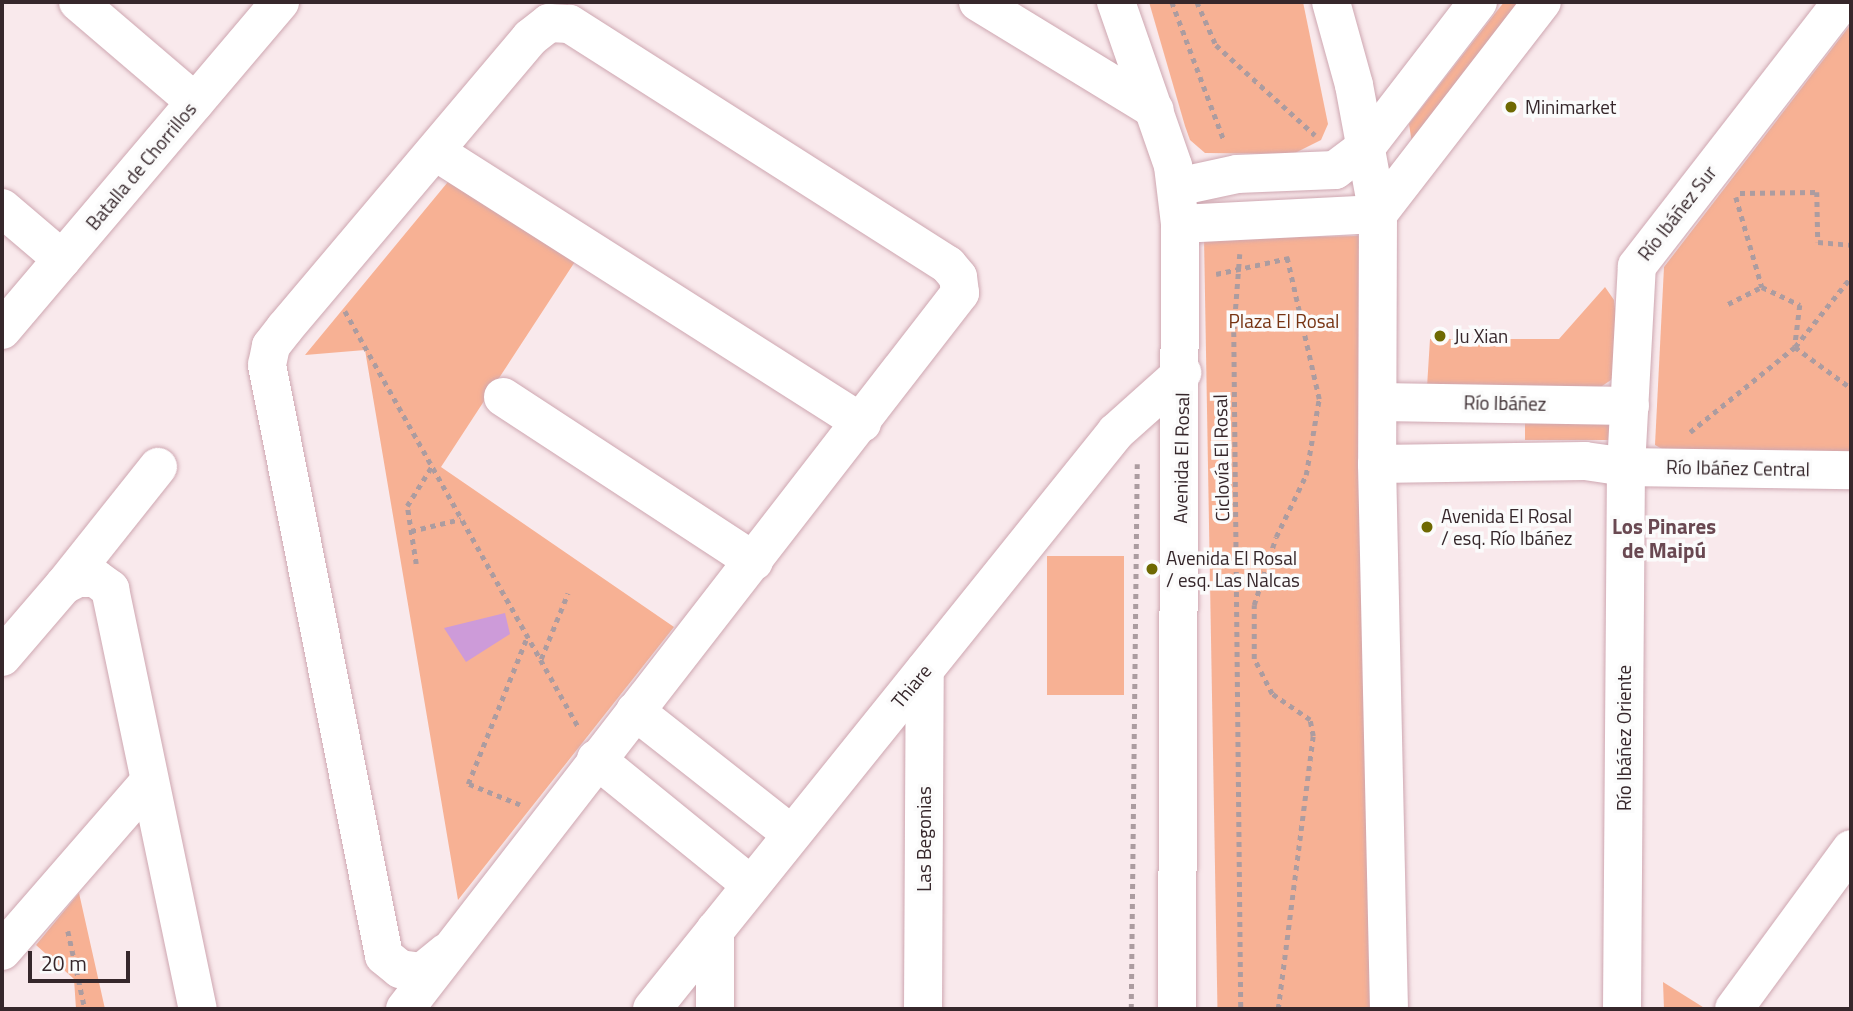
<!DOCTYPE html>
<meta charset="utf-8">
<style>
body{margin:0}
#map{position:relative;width:1853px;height:1011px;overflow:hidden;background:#f9e9ec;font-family:"Titillium Web",sans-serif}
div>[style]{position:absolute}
.green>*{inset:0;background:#f7b194;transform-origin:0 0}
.water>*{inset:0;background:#cd9bd9}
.path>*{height:4.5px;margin-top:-2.25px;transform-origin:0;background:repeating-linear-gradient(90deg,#ac9ca0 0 5px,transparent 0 10px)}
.roads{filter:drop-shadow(0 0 2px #cea7b1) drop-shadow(0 0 2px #cea7b1)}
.street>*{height:38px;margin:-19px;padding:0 19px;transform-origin:19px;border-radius:19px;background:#fff}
.secondary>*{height:38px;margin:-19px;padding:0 19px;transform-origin:19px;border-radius:19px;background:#fff}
.dots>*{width:19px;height:19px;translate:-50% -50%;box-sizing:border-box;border:4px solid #fbfbfb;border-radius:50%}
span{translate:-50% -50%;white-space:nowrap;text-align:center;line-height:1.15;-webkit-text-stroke:7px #fbfbfb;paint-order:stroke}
.poi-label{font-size:19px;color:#36272b}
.left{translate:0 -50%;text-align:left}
.street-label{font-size:19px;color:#36272b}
.park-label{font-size:19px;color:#773312}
.neighbourhood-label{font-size:21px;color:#694851;font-weight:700}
.frame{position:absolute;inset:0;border:4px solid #36272b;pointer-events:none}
.scale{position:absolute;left:28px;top:951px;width:102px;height:32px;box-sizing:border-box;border:4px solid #36272b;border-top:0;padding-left:9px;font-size:21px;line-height:24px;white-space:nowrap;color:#36272b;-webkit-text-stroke:5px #fbfbfb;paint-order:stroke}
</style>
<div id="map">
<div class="green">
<i style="clip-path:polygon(1149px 2px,1303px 2px,1328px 124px,1321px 140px,1293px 154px,1205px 153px,1190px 140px,1185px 126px)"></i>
<i style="clip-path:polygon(1504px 2px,1525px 2px,1412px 143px,1409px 124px)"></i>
<i style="clip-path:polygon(1851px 24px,1851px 454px,1673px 455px,1655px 445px,1664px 267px)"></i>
<i style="clip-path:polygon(452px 177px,578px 257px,441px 467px,674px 627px,458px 900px,365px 350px,305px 355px)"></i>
<i style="left:1360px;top:236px;width:773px;height:156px;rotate:89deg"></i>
<i style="clip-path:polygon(1605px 287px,1614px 300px,1621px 360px,1611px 380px,1596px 390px,1427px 387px,1430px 339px,1559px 339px)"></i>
<i style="left:1614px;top:422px;width:18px;height:89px;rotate:90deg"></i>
<i style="left:1047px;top:556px;width:77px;height:139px"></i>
<i style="clip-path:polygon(79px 893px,105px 1009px,76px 1009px,74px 979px,36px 945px)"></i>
<i style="clip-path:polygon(1663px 982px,1706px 1009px,1664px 1009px)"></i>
</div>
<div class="water">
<i style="clip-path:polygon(505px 613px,510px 634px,466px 662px,444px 628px)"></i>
</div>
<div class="path">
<i style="left:1172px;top:2px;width:147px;rotate:69.4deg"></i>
<i style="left:1197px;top:2px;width:47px;rotate:66.2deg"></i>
<i style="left:1216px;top:45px;width:134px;rotate:42.3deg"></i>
<i style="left:1740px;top:193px;width:77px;rotate:-0.7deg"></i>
<i style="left:1817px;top:192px;width:50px;rotate:88.9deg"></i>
<i style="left:1818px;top:242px;width:33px;rotate:5deg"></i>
<i style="left:1736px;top:197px;width:94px;rotate:73.9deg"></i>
<i style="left:1240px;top:254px;width:78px;rotate:94.4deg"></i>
<i style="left:1234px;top:332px;width:677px;rotate:89.41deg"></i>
<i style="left:1216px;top:274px;width:75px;rotate:-12.4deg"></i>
<i style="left:1728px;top:304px;width:38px;rotate:-27deg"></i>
<i style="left:1762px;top:287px;width:42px;rotate:25.3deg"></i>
<i style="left:1800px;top:305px;width:41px;rotate:97deg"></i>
<i style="left:345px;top:311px;width:477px;rotate:60.7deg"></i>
<i style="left:1795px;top:347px;width:69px;rotate:36.2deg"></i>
<i style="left:1690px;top:432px;width:135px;rotate:-39deg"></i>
<i style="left:1795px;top:347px;width:90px;rotate:-51.3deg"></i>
<i style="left:411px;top:531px;width:51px;rotate:-13.5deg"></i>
<i style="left:416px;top:564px;width:59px;rotate:-98.8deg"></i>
<i style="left:407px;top:506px;width:47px;rotate:-58deg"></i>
<i style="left:541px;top:659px;width:71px;rotate:-67.8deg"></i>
<i style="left:520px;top:805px;width:56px;rotate:-158deg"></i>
<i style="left:468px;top:784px;width:158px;rotate:-68.1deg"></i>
<i style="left:68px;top:931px;width:80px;rotate:77.7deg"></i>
<i style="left:1131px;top:1009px;width:545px;rotate:-89.37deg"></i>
<i style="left:1278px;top:1009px;width:275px;rotate:-82.7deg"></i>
<i style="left:1313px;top:736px;width:16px;rotate:-101deg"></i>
<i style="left:1310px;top:720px;width:46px;rotate:-145.6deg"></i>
<i style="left:1272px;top:694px;width:39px;rotate:-117deg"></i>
<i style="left:1254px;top:659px;width:54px;rotate:-90deg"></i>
<i style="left:1254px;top:605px;width:71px;rotate:-72.1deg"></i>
<i style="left:1276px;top:537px;width:69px;rotate:-64.2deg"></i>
<i style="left:1306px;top:475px;width:77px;rotate:-80.3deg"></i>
<i style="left:1319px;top:399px;width:145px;rotate:-102.8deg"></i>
</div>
<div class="roads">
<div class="street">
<i style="left:78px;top:2px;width:154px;rotate:40.5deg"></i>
<i style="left:1367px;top:146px;width:182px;rotate:-52.4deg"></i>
<i style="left:436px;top:152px;width:505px;rotate:32.46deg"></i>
<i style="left:2px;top:208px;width:79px;rotate:40.4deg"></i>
<i style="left:1378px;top:214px;width:268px;rotate:-52.3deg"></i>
<i style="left:2px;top:330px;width:430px;rotate:-49.7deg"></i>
<i style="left:503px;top:397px;width:300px;rotate:33.2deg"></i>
<i style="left:1379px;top:402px;width:251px;rotate:0.9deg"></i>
<i style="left:1377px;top:464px;width:208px;rotate:-0.8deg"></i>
<i style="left:1585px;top:461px;width:41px;rotate:8.3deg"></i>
<i style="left:1626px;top:467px;width:225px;rotate:0.8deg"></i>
<i style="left:64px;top:585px;width:151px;rotate:-51.5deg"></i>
<i style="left:2px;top:657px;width:95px;rotate:-49.3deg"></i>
<i style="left:64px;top:585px;width:16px;rotate:-27deg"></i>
<i style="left:78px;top:578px;width:17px"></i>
<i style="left:95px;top:578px;width:19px;rotate:36deg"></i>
<i style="left:110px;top:589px;width:429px;rotate:78.2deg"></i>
<i style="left:635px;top:711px;width:197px;rotate:38.2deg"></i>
<i style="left:596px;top:759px;width:198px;rotate:39.1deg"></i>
<i style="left:715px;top:930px;width:79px;rotate:90deg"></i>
<i style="left:2px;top:951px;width:224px;rotate:-49deg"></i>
<i style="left:405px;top:1009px;width:906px;rotate:-52.22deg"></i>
<i style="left:960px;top:293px;width:16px;rotate:-97deg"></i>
<i style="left:958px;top:277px;width:16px;rotate:-130deg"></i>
<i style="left:948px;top:265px;width:449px;rotate:-147.5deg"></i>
<i style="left:569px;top:24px;width:20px;rotate:-177deg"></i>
<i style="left:549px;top:23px;width:24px;rotate:142deg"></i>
<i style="left:530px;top:38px;width:380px;rotate:130.2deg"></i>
<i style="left:285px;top:328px;width:23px;rotate:128deg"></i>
<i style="left:271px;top:346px;width:19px;rotate:102deg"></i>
<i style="left:267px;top:365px;width:602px;rotate:78.8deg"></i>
<i style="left:384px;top:956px;width:21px;rotate:39deg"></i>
<i style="left:400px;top:969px;width:22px;rotate:8deg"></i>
<i style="left:422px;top:972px;width:32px;rotate:-39deg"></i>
<i style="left:652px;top:1009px;width:740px;rotate:-51.2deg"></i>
<i style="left:1116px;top:432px;width:89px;rotate:-41.8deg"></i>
<i style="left:923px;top:1009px;width:339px;rotate:-89.7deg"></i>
<i style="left:1622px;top:1009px;width:542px;rotate:-89.58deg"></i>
<i style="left:1626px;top:467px;width:201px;rotate:-86.9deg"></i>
<i style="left:1637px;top:266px;width:334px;rotate:-52.2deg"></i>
<i style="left:1734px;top:1009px;width:198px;rotate:-53.8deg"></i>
</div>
<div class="secondary">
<i style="left:978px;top:2px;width:207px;rotate:31.4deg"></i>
<i style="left:1116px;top:2px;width:174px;rotate:70.8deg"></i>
<i style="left:1173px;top:166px;width:58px;rotate:83.1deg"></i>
<i style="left:1180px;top:224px;width:785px;rotate:90.22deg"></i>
<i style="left:1331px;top:2px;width:86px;rotate:74.5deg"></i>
<i style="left:1354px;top:85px;width:131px;rotate:79.5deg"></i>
<i style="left:1378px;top:214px;width:250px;rotate:90.2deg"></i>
<i style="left:1377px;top:464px;width:545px;rotate:88.74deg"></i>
<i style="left:1177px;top:187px;width:61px;rotate:-12.2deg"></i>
<i style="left:1237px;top:174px;width:98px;rotate:-2.3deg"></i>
<i style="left:1335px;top:170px;width:40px;rotate:-37deg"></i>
<i style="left:1180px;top:224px;width:198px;rotate:-2.9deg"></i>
</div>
</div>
<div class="dots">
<i style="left:1511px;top:107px;background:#6e6902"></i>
<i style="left:1440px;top:336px;background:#6e6902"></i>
<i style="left:1427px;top:527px;background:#6e6902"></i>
<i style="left:1152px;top:569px;background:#6e6902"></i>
</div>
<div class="poi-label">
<span class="left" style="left:1525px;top:107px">Minimarket</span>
<span class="left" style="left:1454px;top:336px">Ju Xian</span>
<span class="left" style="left:1441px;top:527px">Avenida El Rosal<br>/ esq. Río Ibáñez</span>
<span class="left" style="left:1166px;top:569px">Avenida El Rosal<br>/ esq. Las Nalcas</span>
</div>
<div class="street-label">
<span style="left:141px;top:166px;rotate:-50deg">Batalla de Chorrillos</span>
<span style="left:1677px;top:213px;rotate:-52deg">Río Ibáñez Sur</span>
<span style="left:1505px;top:403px;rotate:1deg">Río Ibáñez</span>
<span style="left:1181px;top:458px;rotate:-89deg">Avenida El Rosal</span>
<span style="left:1221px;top:458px;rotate:-91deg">Ciclovía El Rosal</span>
<span style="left:1738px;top:468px;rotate:1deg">Río Ibáñez Central</span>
<span style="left:911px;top:686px;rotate:-50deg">Thiare</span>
<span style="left:1624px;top:738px;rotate:-90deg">Río Ibáñez Oriente</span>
<span style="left:924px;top:839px;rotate:-90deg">Las Begonias</span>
</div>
<div class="park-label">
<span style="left:1284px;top:321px">Plaza El Rosal</span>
</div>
<div class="neighbourhood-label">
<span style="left:1664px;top:538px">Los Pinares<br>de Maipú</span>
</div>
<div class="frame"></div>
<div class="scale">20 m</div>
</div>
